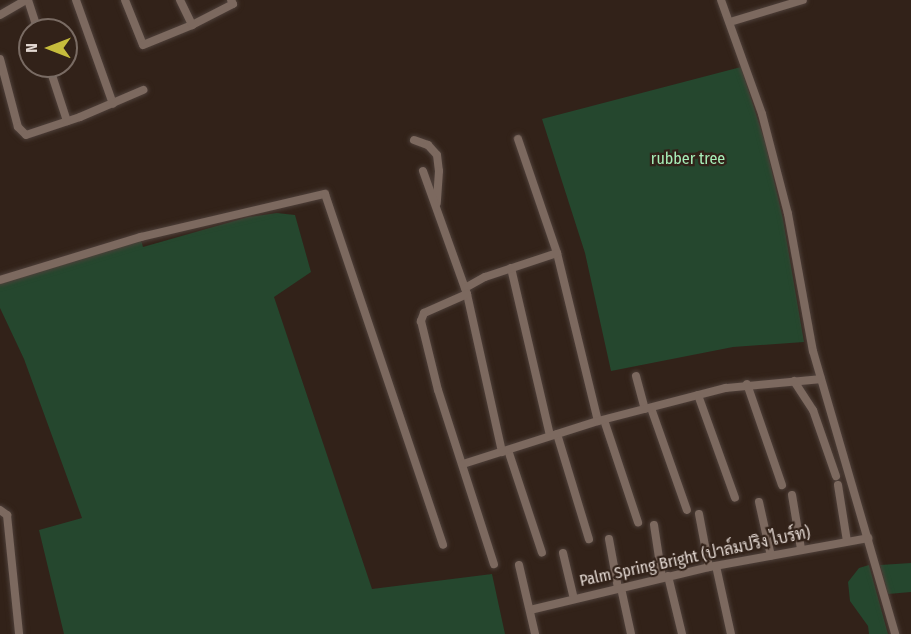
<!DOCTYPE html>
<meta charset="utf-8">
<style>
body{margin:0}
#map{position:relative;width:911px;height:634px;overflow:hidden;background:#322219;font-family:"Fira Sans Condensed",Sarabun,sans-serif}
div>[style]{position:absolute}
.green>*{inset:0;background:#25472e}
.roads{filter:drop-shadow(0 0 2px #4e403a) drop-shadow(0 0 2px #4e403a)}
.minor>*{height:8px;margin:-4px;padding:0 4px;transform-origin:4px;border-radius:4px;background:#7c695f}
span{translate:-50% -50%;white-space:nowrap;text-align:center;line-height:1.15;-webkit-text-stroke:4.5px #322219;paint-order:stroke}
.park-label{font-size:16px;color:#a7eeb8}
.street-label{font-size:16px;color:#e3d8d2}
.north{position:absolute;left:18px;top:18px;width:60px;height:60px;box-sizing:border-box;background:#322219;border:2px solid #796b63;border-radius:50%;rotate:270deg;font-size:16px;font-weight:700;line-height:24px;text-align:center;color:#e3d8d2}
.north::after{content:'';display:block;margin:auto;width:21px;height:27px;background:#c6bc3c;clip-path:polygon(50% 0,100% 100%,50% 72%,0 100%)}
</style>
<div id="map">
<div class="green">
<i style="clip-path:polygon(741px 67px,765px 142px,783px 219px,804px 342px,733px 347px,611px 371px,585px 253px,542px 119px)"></i>
<i style="clip-path:polygon(277px 213px,295px 215px,311px 272px,274px 297px,372px 589px,492px 574px,505px 634px,64px 634px,39px 530px,82px 518px,24px 359px,0 308px,0 278px,141px 240px,143px 247px,248px 217px)"></i>
<i style="clip-path:polygon(911px 563px,911px 592px,888px 594px,880px 565px)"></i>
<i style="clip-path:polygon(869px 565px,888px 634px,869px 634px,868px 626px,850px 601px,848px 582px,859px 568px)"></i>
</div>
<div class="roads">
<div class="minor">
<i style="left:28px;top:0;width:32px;rotate:72deg"></i>
<i style="left:76px;top:0;width:110px;rotate:70.4deg"></i>
<i style="left:125px;top:0;width:48px;rotate:68.2deg"></i>
<i style="left:143px;top:45px;width:53px;rotate:-22.2deg"></i>
<i style="left:192px;top:25px;width:46px;rotate:-27.1deg"></i>
<i style="left:233px;top:4px;width:4px;rotate:-117deg"></i>
<i style="left:180px;top:0;width:28px;rotate:64deg"></i>
<i style="left:721px;top:0;width:121px;rotate:70.2deg"></i>
<i style="left:762px;top:114px;width:103px;rotate:75.4deg"></i>
<i style="left:788px;top:214px;width:139px;rotate:79.7deg"></i>
<i style="left:813px;top:351px;width:295px;rotate:73.8deg"></i>
<i style="left:0;top:15px;width:30px;rotate:-30deg"></i>
<i style="left:730px;top:22px;width:76px;rotate:-16.8deg"></i>
<i style="left:0;top:59px;width:70px;rotate:75.2deg"></i>
<i style="left:18px;top:127px;width:11px;rotate:45deg"></i>
<i style="left:26px;top:135px;width:57px;rotate:-18.4deg"></i>
<i style="left:80px;top:117px;width:69px;rotate:-23.2deg"></i>
<i style="left:49px;top:66px;width:58px;rotate:71.9deg"></i>
<i style="left:518px;top:139px;width:120px;rotate:71.1deg"></i>
<i style="left:557px;top:253px;width:173px;rotate:76.3deg"></i>
<i style="left:414px;top:140px;width:15px;rotate:20deg"></i>
<i style="left:428px;top:145px;width:13px;rotate:48deg"></i>
<i style="left:437px;top:155px;width:16px;rotate:83deg"></i>
<i style="left:439px;top:171px;width:32px;rotate:94deg"></i>
<i style="left:423px;top:171px;width:131px;rotate:70.3deg"></i>
<i style="left:467px;top:294px;width:162px;rotate:77.5deg"></i>
<i style="left:511px;top:268px;width:172px;rotate:76.9deg"></i>
<i style="left:0;top:280px;width:147px;rotate:-17deg"></i>
<i style="left:141px;top:237px;width:189px;rotate:-13.2deg"></i>
<i style="left:325px;top:194px;width:370px;rotate:71.4deg"></i>
<i style="left:465px;top:288px;width:23px;rotate:-29deg"></i>
<i style="left:485px;top:277px;width:76px;rotate:-18.4deg"></i>
<i style="left:467px;top:294px;width:47px;rotate:156.2deg"></i>
<i style="left:424px;top:313px;width:9px;rotate:111deg"></i>
<i style="left:421px;top:321px;width:71px;rotate:76.2deg"></i>
<i style="left:438px;top:390px;width:183px;rotate:72.2deg"></i>
<i style="left:636px;top:376px;width:34px;rotate:75deg"></i>
<i style="left:794px;top:381px;width:35px;rotate:57deg"></i>
<i style="left:813px;top:410px;width:70px;rotate:70.8deg"></i>
<i style="left:747px;top:384px;width:107px;rotate:70.9deg"></i>
<i style="left:698px;top:395px;width:109px;rotate:70.2deg"></i>
<i style="left:651px;top:408px;width:108px;rotate:70.6deg"></i>
<i style="left:604px;top:420px;width:108px;rotate:71.6deg"></i>
<i style="left:557px;top:434px;width:110px;rotate:73.1deg"></i>
<i style="left:508px;top:450px;width:108px;rotate:71.7deg"></i>
<i style="left:463px;top:464px;width:142px;rotate:-17.7deg"></i>
<i style="left:598px;top:421px;width:132px;rotate:-14.5deg"></i>
<i style="left:726px;top:388px;width:95px;rotate:-5.4deg"></i>
<i style="left:838px;top:485px;width:57px;rotate:80.9deg"></i>
<i style="left:792px;top:495px;width:55px;rotate:80.5deg"></i>
<i style="left:759px;top:502px;width:55px;rotate:77.5deg"></i>
<i style="left:0;top:510px;width:9px;rotate:36deg"></i>
<i style="left:7px;top:515px;width:120px;rotate:84.2deg"></i>
<i style="left:699px;top:514px;width:54px;rotate:79.3deg"></i>
<i style="left:654px;top:525px;width:53px;rotate:81.3deg"></i>
<i style="left:609px;top:539px;width:50px;rotate:79.6deg"></i>
<i style="left:563px;top:553px;width:47px;rotate:76.6deg"></i>
<i style="left:519px;top:565px;width:71px;rotate:76.9deg"></i>
<i style="left:716px;top:566px;width:70px;rotate:77.6deg"></i>
<i style="left:668px;top:576px;width:60px;rotate:76.4deg"></i>
<i style="left:621px;top:588px;width:47px;rotate:77.7deg"></i>
<i style="left:530px;top:610px;width:184px;rotate:-13.5deg"></i>
<i style="left:709px;top:567px;width:162px;rotate:-10.3deg"></i>
</div>
</div>
<div class="park-label">
<span style="left:688px;top:159px">rubber tree</span>
</div>
<div class="street-label">
<span style="left:695px;top:557px;rotate:-12deg">Palm Spring Bright (ปาล์มปริง ไบร์ท)</span>
</div>
<div class="north">N</div>
</div>
